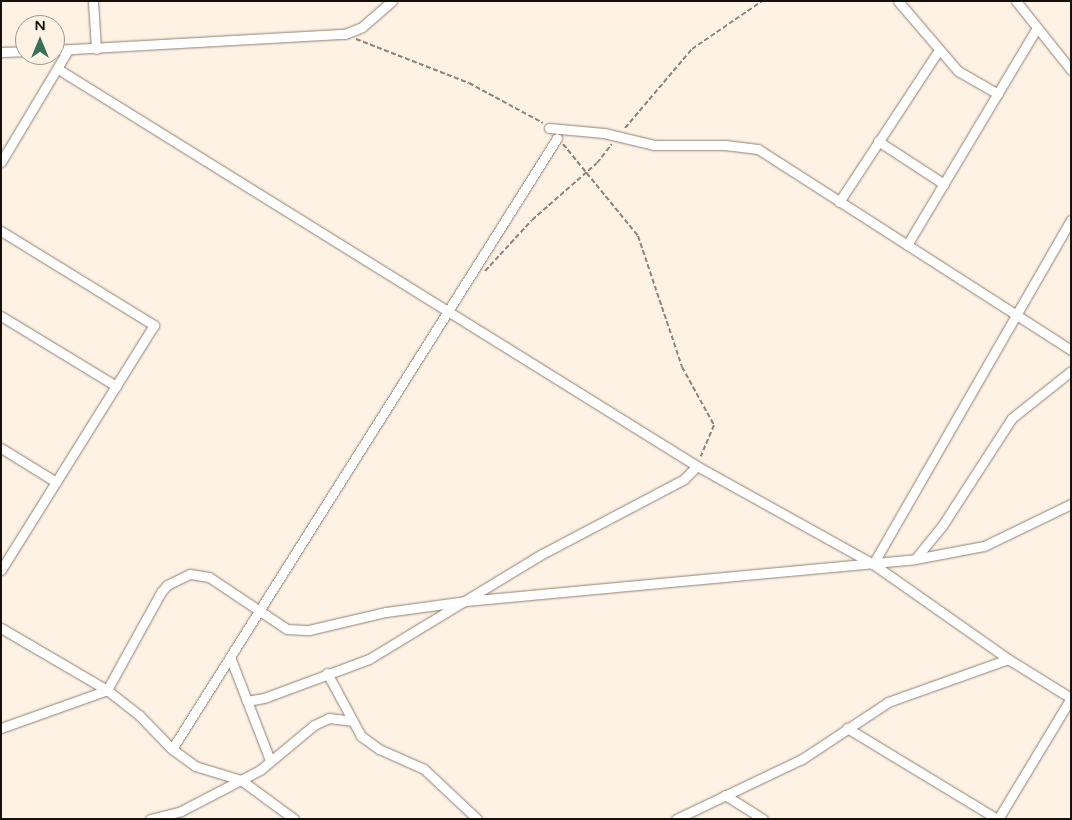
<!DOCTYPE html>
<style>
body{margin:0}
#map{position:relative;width:1072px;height:820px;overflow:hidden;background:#fef2e4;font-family:"Varela Round",sans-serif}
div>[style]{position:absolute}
.path>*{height:2px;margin-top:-1px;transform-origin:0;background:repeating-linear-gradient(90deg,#8d857b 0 5px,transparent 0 7.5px)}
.roads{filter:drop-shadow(0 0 1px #8e8172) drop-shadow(0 0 1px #8e8172)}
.minor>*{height:9px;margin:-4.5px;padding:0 4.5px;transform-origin:4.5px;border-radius:4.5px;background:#fff}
span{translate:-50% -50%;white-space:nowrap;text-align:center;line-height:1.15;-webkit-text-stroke:4px #fef2e4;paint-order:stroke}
.frame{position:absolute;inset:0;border:2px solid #15100a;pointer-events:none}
.north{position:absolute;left:15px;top:15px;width:50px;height:50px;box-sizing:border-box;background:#fef2e4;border:1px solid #a1988d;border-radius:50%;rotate:0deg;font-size:14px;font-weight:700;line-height:20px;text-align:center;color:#15100a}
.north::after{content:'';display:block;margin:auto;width:18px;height:22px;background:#377058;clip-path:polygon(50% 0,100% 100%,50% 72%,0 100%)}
</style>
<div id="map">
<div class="path">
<i style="left:356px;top:39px;width:121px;rotate:21.3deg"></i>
<i style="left:469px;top:83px;width:84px;rotate:28.4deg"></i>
<i style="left:625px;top:128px;width:104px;rotate:-49.7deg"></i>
<i style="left:692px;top:49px;width:85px;rotate:-34.4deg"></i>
<i style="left:563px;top:144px;width:119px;rotate:50.8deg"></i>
<i style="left:638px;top:236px;width:138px;rotate:71.4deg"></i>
<i style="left:682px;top:367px;width:66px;rotate:61.1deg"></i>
<i style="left:714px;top:425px;width:34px;rotate:113deg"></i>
<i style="left:485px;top:271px;width:69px;rotate:-47.3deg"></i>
<i style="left:532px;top:220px;width:86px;rotate:-41.2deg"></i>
<i style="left:597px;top:163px;width:24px;rotate:-52deg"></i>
</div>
<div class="roads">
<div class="minor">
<i style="left:93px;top:1px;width:48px;rotate:86.4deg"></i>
<i style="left:898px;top:1px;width:92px;rotate:49.4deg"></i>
<i style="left:958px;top:71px;width:46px;rotate:29.9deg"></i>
<i style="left:1016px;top:1px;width:88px;rotate:51.4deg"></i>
<i style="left:55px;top:50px;width:290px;rotate:-3.2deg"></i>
<i style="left:345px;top:34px;width:18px;rotate:-22deg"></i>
<i style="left:362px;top:27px;width:40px;rotate:-41deg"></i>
<i style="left:1px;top:52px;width:24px;rotate:-2deg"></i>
<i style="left:58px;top:69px;width:752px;rotate:31.85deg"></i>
<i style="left:697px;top:466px;width:201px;rotate:29.1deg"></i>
<i style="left:873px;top:564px;width:165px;rotate:35.1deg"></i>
<i style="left:1008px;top:659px;width:74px;rotate:31.8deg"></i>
<i style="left:549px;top:128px;width:55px;rotate:5.2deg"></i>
<i style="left:604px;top:133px;width:51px;rotate:13.5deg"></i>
<i style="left:654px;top:145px;width:71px"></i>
<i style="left:725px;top:145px;width:33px;rotate:7deg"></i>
<i style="left:758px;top:149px;width:372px;rotate:32.7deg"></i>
<i style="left:878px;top:141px;width:79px;rotate:33.1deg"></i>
<i style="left:1px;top:162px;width:131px;rotate:-59.1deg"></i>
<i style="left:839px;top:202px;width:182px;rotate:-56.7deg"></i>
<i style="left:1px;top:231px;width:180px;rotate:31.6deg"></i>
<i style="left:154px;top:325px;width:289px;rotate:122deg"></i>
<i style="left:907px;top:245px;width:253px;rotate:-59.1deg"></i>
<i style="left:1px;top:316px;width:135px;rotate:31.3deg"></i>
<i style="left:1px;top:448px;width:65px;rotate:31.7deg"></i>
<i style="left:915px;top:559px;width:43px;rotate:-50.7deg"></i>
<i style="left:942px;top:526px;width:129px;rotate:-57.1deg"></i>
<i style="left:1012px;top:418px;width:75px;rotate:-38.5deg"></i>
<i style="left:873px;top:564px;width:397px;rotate:-60.1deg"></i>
<i style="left:1px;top:628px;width:123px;rotate:30.3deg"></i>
<i style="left:107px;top:690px;width:41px;rotate:38deg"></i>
<i style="left:139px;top:715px;width:47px;rotate:45.9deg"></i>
<i style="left:172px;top:749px;width:29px;rotate:36deg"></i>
<i style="left:195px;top:766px;width:48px;rotate:16.9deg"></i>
<i style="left:241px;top:780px;width:66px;rotate:36.3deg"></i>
<i style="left:230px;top:657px;width:110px;rotate:68.8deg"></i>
<i style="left:327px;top:673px;width:72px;rotate:61.6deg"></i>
<i style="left:361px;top:736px;width:22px;rotate:36deg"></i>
<i style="left:379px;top:749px;width:49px;rotate:24deg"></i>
<i style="left:424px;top:769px;width:73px;rotate:43.3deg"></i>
<i style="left:247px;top:701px;width:17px;rotate:-10deg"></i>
<i style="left:264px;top:698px;width:112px;rotate:-20.4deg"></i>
<i style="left:369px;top:659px;width:202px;rotate:-31.3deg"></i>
<i style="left:542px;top:554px;width:161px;rotate:-27.8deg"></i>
<i style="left:684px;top:479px;width:18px;rotate:-45deg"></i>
<i style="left:1px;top:728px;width:113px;rotate:-19.7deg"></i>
<i style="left:107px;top:690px;width:112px;rotate:-61.1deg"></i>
<i style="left:161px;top:592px;width:9px;rotate:-49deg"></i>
<i style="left:167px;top:585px;width:25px;rotate:-26deg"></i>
<i style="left:190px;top:574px;width:19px;rotate:9deg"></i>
<i style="left:209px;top:577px;width:94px;rotate:33.7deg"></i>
<i style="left:287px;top:629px;width:22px;rotate:3deg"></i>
<i style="left:309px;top:630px;width:79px;rotate:-13.2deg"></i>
<i style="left:386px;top:612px;width:81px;rotate:-7.8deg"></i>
<i style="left:466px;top:601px;width:451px;rotate:-5.3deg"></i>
<i style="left:915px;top:559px;width:70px;rotate:-10.7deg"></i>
<i style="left:984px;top:546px;width:97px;rotate:-25.8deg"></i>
<i style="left:847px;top:728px;width:175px;rotate:31.2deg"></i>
<i style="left:172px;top:749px;width:722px;rotate:-57.78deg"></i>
<i style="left:725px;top:795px;width:45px;rotate:32.3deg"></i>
<i style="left:150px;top:819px;width:32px;rotate:-14deg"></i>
<i style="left:181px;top:811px;width:89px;rotate:-27.4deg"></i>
<i style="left:260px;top:770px;width:70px;rotate:-39.8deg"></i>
<i style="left:314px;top:725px;width:17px;rotate:-25deg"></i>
<i style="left:329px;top:718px;width:24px;rotate:7deg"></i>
<i style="left:676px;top:819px;width:140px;rotate:-25.5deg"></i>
<i style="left:802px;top:759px;width:103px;rotate:-33.5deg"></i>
<i style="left:888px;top:702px;width:127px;rotate:-19.7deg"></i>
<i style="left:998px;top:819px;width:141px;rotate:-58.9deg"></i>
</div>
</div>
<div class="frame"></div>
<div class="north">N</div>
</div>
